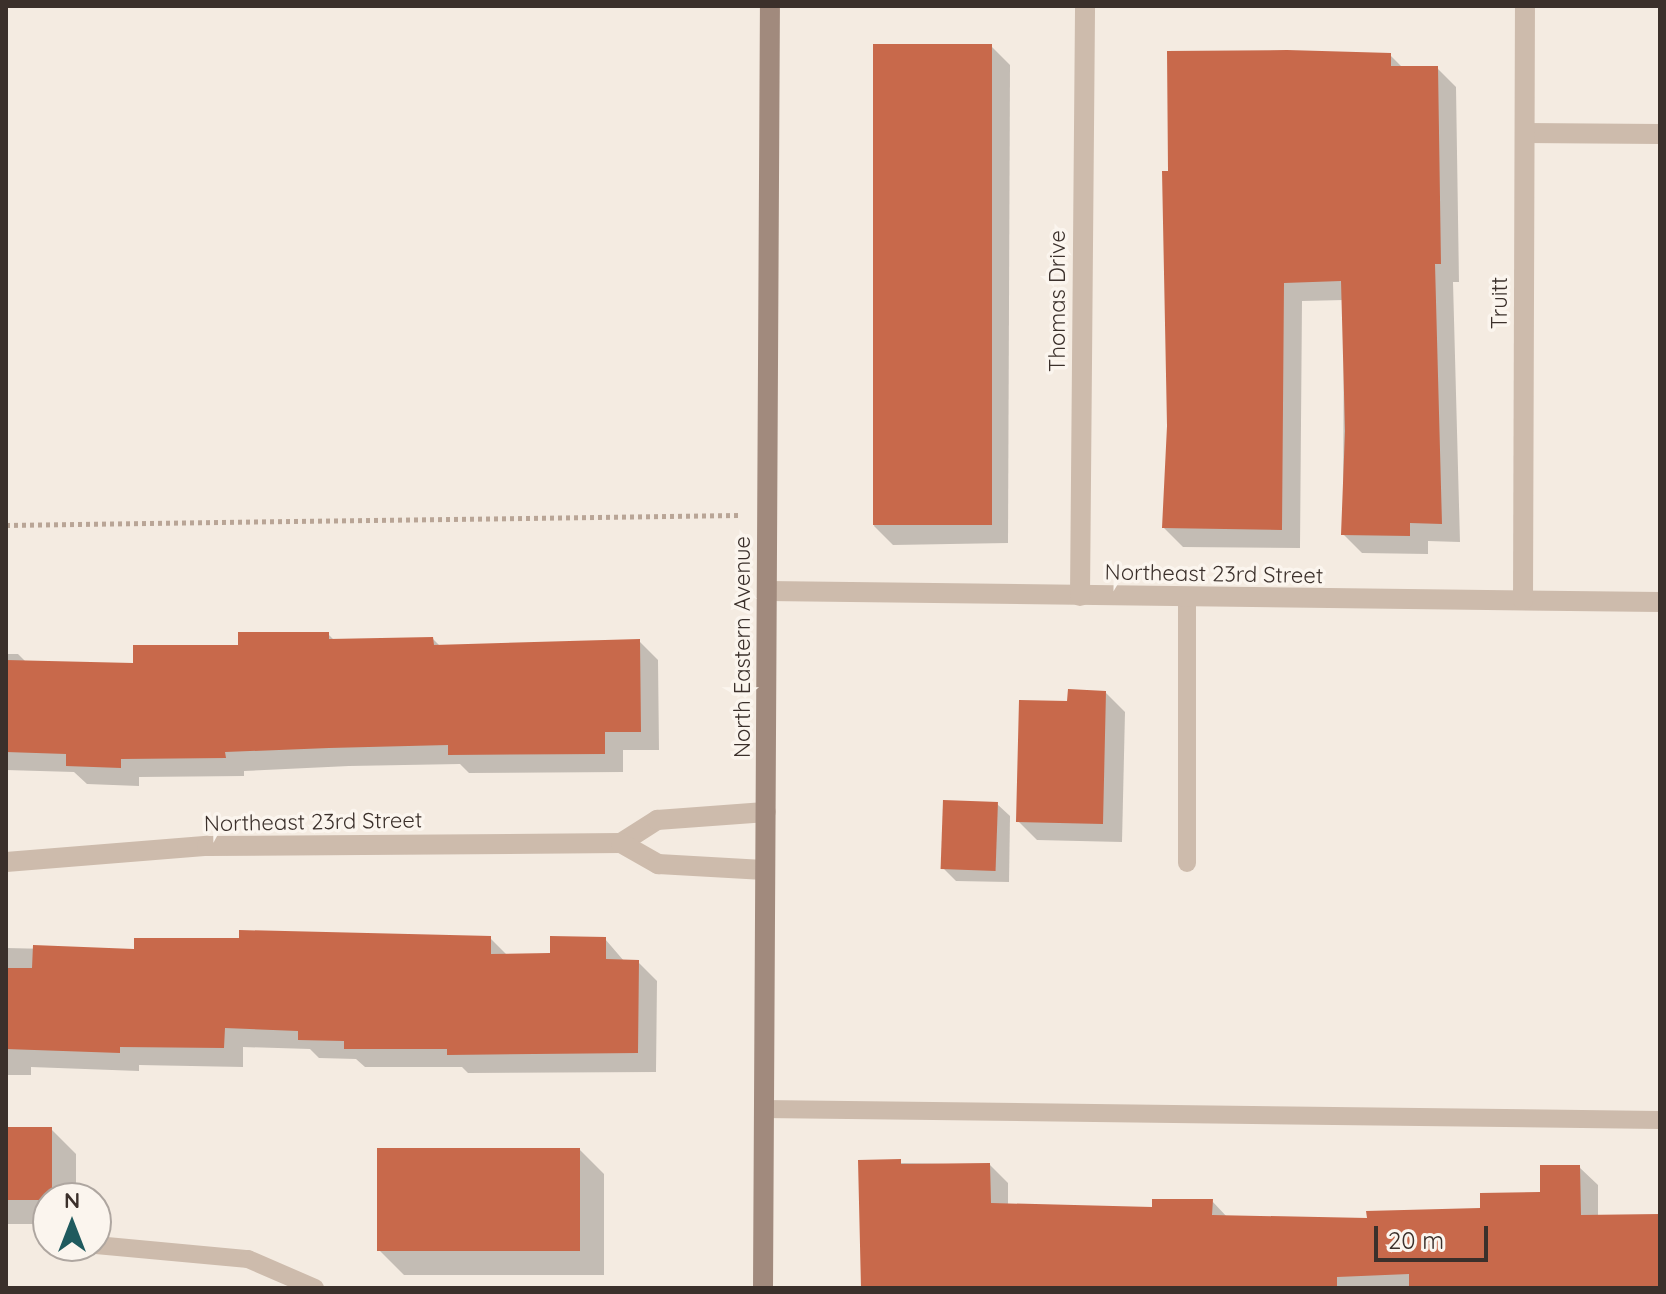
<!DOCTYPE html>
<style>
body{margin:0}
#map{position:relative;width:1666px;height:1294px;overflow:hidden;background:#f4ebe1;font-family:Quicksand,sans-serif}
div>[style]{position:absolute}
.shadow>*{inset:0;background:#0003}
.building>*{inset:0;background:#c8694b;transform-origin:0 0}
.path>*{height:5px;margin-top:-2.5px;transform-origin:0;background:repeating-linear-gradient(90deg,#b9a596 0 4px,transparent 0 8px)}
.lane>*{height:18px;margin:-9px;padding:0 9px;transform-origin:9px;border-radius:9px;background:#cdbbac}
.street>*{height:20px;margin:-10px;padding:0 10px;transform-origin:10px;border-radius:10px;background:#cdbbac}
.secondary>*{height:20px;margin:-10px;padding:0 10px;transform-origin:10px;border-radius:10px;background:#a18a7d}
span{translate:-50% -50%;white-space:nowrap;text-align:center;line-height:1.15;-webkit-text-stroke:7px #fbf5ee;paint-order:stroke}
.street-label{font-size:22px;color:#3b302b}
.frame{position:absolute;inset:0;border:8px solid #3b302b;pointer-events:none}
.north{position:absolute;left:32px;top:1182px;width:80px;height:80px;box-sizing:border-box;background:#fbf5ee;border:2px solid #aea6a0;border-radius:50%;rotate:0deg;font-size:22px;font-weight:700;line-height:32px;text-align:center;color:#3b302b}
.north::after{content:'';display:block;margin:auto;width:28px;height:36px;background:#1f5a5e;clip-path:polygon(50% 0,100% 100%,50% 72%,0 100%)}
.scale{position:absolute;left:1374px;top:1226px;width:114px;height:36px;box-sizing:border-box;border:4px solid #3b302b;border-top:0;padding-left:10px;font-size:24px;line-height:28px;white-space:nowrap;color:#3b302b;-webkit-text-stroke:6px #fbf5ee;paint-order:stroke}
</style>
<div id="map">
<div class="shadow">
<i style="clip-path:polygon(991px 46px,1010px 65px,1008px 543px,893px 545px,874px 526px)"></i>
<i style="clip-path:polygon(1390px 55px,1403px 68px,1437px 68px,1456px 87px,1459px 282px,1453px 282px,1460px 542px,1428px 541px,1428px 554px,1362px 553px,1343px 534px,1344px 300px,1302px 301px,1300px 548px,1183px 547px,1164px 528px)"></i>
<i style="clip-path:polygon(328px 634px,335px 641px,433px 639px,441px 647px,639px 641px,658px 660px,659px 750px,623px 750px,623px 772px,469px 773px,460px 764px,349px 766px,244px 771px,244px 776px,139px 777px,139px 786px,87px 784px,74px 772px,6px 770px,6px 654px,18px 654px,26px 662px,135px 665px)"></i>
<i style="clip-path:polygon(1106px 693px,1125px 712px,1122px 842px,1037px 840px,1018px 821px,1069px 703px)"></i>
<i style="clip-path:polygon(997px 804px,1010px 816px,1009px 882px,956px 881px,943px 868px)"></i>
<i style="clip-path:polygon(490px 938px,508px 956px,552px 955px,605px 939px,624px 961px,638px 962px,657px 981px,656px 1072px,468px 1073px,462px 1067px,365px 1067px,356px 1059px,319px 1058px,310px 1049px,243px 1047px,243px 1067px,139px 1065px,139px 1071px,31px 1067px,31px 1075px,6px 1075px,6px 948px,136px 951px)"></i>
<i style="clip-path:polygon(6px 1129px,51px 1129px,76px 1154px,76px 1198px,48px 1198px,48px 1224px,6px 1224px)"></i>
<i style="clip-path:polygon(580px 1150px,604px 1174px,604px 1275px,404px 1275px,379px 1250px)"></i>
<i style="clip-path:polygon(860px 1162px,990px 1165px,1008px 1183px,1008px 1205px,1154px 1209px,1212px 1201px,1228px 1218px,1369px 1220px,1482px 1210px,1542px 1194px,1579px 1167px,1598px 1185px,1598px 1217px,1660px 1216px,1660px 1288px,863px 1288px)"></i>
</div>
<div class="building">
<i style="left:992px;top:44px;width:481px;height:119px;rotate:90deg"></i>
<i style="clip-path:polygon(1287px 50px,1391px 53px,1391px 66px,1438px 66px,1441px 264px,1435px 264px,1442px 524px,1410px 523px,1410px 536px,1341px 535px,1345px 431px,1341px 281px,1284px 283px,1282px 530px,1162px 528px,1167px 426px,1162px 171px,1168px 171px,1167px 51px)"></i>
<i style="clip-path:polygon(238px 632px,329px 632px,329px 639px,433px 637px,434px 645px,640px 639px,641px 732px,605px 732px,605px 754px,448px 755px,448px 745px,329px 748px,225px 752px,226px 758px,121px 759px,121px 768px,66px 766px,66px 754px,6px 752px,6px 660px,133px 663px,133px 645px,238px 645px)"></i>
<i style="clip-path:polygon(1068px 689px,1106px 691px,1103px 824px,1016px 822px,1019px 700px,1067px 701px)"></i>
<i style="left:943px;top:800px;width:55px;height:69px;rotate:2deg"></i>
<i style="clip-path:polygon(239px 930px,491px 936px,491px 954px,550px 953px,550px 936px,606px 937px,606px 959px,639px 960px,638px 1053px,447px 1055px,447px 1049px,344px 1049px,344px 1041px,298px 1040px,298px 1031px,225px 1028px,224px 1048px,120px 1047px,120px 1053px,6px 1049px,6px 968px,32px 968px,33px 945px,134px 949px,134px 938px,239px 938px)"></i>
<i style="left:6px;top:1127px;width:46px;height:73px"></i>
<i style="left:377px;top:1148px;width:203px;height:103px"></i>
<i style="clip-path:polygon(901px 1159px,901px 1164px,990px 1163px,991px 1203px,1152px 1207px,1152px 1199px,1213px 1199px,1212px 1215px,1367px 1218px,1366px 1211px,1480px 1208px,1480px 1193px,1540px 1192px,1540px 1165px,1580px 1165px,1581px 1215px,1660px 1214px,1660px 1288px,1409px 1288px,1409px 1274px,1337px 1277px,1337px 1288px,861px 1288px,858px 1160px)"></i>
</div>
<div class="path">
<i style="left:6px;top:525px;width:733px;rotate:-0.78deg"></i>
</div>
<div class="lane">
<i style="left:1187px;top:598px;width:265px;rotate:90deg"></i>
<i style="left:763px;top:1109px;width:897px;rotate:0.7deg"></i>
<i style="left:96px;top:1245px;width:153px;rotate:5.3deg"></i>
<i style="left:248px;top:1259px;width:73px;rotate:23.4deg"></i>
</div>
<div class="street">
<i style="left:1525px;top:133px;width:135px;rotate:0.4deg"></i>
<i style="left:767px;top:591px;width:893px;rotate:0.71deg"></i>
<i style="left:1080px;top:596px;width:590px;rotate:-89.51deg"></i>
<i style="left:1523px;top:600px;width:594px;rotate:-89.81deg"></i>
<i style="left:621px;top:843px;width:43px;rotate:-32.6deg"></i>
<i style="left:657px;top:820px;width:109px;rotate:-4.2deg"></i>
<i style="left:6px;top:862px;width:202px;rotate:-4.6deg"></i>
<i style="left:207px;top:846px;width:414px;rotate:-0.4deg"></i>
<i style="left:621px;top:843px;width:43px;rotate:29.6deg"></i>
<i style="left:658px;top:864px;width:107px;rotate:3.2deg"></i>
</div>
<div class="secondary">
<i style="left:763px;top:1288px;width:1282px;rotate:-89.69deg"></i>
</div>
<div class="street-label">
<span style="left:1058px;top:301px;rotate:-90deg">Thomas Drive</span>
<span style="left:1500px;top:303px;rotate:-90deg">Truitt</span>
<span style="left:1214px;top:574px;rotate:1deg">Northeast 23rd Street</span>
<span style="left:743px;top:647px;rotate:-90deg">North Eastern Avenue</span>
<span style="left:313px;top:822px;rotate:-1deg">Northeast 23rd Street</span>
</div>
<div class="frame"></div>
<div class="north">N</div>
<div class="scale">20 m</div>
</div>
